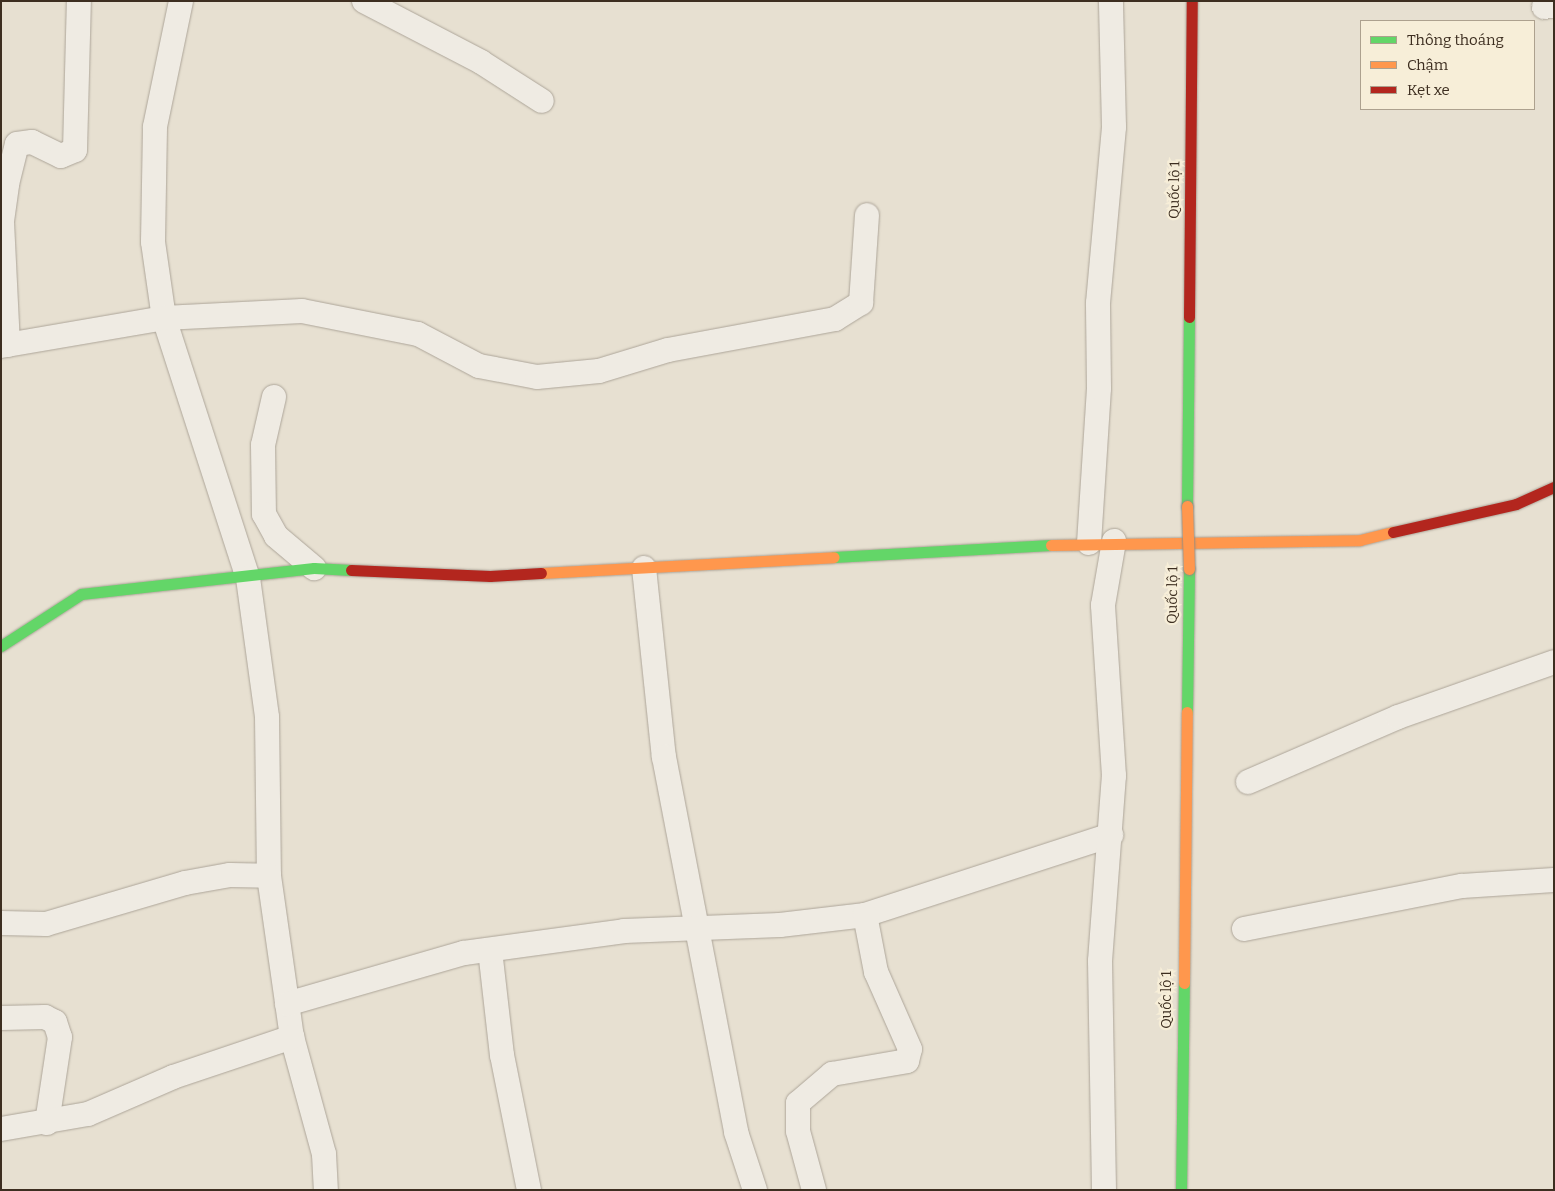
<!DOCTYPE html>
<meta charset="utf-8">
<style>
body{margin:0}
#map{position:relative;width:1555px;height:1191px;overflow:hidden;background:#e7e0d1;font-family:Bitter,serif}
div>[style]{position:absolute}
.roads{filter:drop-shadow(0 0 1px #ada599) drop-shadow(0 0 1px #ada599)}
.street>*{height:24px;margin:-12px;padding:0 12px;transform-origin:12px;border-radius:12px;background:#efebe3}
.fast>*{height:11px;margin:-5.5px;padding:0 5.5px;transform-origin:5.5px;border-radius:5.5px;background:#63d668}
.slow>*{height:11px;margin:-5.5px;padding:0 5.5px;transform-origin:5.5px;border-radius:5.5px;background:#ff974d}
.jam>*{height:11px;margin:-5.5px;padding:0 5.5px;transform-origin:5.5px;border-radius:5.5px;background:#b3261e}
.bridges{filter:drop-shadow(0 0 1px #928b80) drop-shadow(0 0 1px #928b80)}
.slow-bridge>*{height:11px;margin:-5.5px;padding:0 5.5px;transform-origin:5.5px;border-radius:5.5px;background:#ff974d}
span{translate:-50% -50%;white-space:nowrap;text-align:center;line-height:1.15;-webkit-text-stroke:4.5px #f7eed8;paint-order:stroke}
.street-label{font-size:14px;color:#3d2e20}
.frame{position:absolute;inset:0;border:2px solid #3d2e20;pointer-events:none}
.legend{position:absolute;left:1360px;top:20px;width:175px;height:90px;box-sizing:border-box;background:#f7eed8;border:1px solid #ada18e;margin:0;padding:6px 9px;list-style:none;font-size:15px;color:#3d2e20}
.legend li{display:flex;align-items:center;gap:10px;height:25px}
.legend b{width:25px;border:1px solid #ada18e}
</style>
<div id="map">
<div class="roads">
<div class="street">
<i style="left:181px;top:1px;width:129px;rotate:101.7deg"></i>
<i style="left:155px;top:127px;width:115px;rotate:91deg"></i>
<i style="left:153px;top:242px;width:77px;rotate:81.8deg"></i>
<i style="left:164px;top:318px;width:273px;rotate:72.1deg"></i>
<i style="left:248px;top:578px;width:140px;rotate:82.2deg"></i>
<i style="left:267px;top:717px;width:159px;rotate:89.3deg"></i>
<i style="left:269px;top:876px;width:163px;rotate:81.9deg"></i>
<i style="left:292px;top:1037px;width:121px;rotate:74.7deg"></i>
<i style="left:324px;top:1154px;width:36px;rotate:87deg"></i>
<i style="left:364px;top:1px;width:132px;rotate:27.5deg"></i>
<i style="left:481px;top:62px;width:72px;rotate:32.6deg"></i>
<i style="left:1544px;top:7px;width:10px;rotate:-11deg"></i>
<i style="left:8px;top:345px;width:124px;rotate:-92.8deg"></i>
<i style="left:2px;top:221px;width:37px;rotate:-82deg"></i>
<i style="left:7px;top:184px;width:41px;rotate:-76deg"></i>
<i style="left:17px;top:144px;width:15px;rotate:-8deg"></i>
<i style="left:32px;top:142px;width:32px;rotate:26deg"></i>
<i style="left:61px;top:156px;width:15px;rotate:-23deg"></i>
<i style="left:75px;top:150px;width:149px;rotate:-88.5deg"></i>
<i style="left:1px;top:346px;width:165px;rotate:-9.7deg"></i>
<i style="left:164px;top:318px;width:138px;rotate:-2.9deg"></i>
<i style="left:302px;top:311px;width:118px;rotate:11.2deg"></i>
<i style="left:418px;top:334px;width:69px;rotate:27.7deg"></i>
<i style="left:479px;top:366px;width:59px;rotate:10.7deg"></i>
<i style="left:537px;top:377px;width:62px;rotate:-5.5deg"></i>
<i style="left:599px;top:371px;width:72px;rotate:-16.9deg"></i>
<i style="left:668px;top:350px;width:170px;rotate:-10.5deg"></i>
<i style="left:835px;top:319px;width:31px;rotate:-32deg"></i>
<i style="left:861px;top:303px;width:88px;rotate:-86.1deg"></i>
<i style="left:274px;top:397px;width:49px;rotate:102.9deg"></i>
<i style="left:263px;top:445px;width:69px;rotate:89.2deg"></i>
<i style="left:264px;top:514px;width:25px;rotate:61deg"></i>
<i style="left:276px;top:536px;width:50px;rotate:40.1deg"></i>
<i style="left:1089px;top:543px;width:155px;rotate:-86.3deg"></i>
<i style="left:1099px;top:388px;width:85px;rotate:-90.7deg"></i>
<i style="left:1098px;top:303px;width:177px;rotate:-84.8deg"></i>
<i style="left:1114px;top:127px;width:126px;rotate:-91.4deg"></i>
<i style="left:644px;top:568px;width:190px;rotate:84deg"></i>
<i style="left:664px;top:757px;width:382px;rotate:79.1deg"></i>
<i style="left:736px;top:1132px;width:61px;rotate:71.9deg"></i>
<i style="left:1248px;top:782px;width:163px;rotate:-23.4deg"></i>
<i style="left:1398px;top:717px;width:165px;rotate:-19.4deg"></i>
<i style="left:1px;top:923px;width:45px;rotate:1.3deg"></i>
<i style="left:46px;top:924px;width:145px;rotate:-16.4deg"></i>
<i style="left:185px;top:883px;width:46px;rotate:-10.1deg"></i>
<i style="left:230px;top:875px;width:39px;rotate:1deg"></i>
<i style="left:1244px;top:929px;width:222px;rotate:-11.2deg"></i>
<i style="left:1462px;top:886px;width:92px;rotate:-3.7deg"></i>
<i style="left:490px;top:950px;width:106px;rotate:83.5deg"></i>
<i style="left:502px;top:1055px;width:138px;rotate:78.7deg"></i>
<i style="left:287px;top:1004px;width:184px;rotate:-16.1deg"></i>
<i style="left:464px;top:953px;width:162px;rotate:-7.8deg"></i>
<i style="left:624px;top:931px;width:156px;rotate:-2.2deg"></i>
<i style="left:780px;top:925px;width:86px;rotate:-6.7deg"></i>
<i style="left:865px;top:915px;width:259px;rotate:-18deg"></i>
<i style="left:1px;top:1018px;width:44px;rotate:-1.3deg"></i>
<i style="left:45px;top:1017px;width:11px;rotate:27deg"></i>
<i style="left:55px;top:1022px;width:16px;rotate:72deg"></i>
<i style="left:60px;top:1037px;width:87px;rotate:98.6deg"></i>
<i style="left:1px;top:1129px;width:88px;rotate:-9.8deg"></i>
<i style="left:88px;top:1114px;width:93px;rotate:-23.5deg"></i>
<i style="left:173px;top:1077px;width:126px;rotate:-18.6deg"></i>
<i style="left:814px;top:1190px;width:61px;rotate:-105.2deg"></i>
<i style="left:798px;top:1131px;width:28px;rotate:-90deg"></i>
<i style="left:798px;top:1103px;width:45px;rotate:-40.5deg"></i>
<i style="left:832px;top:1074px;width:76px;rotate:-9.8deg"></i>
<i style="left:907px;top:1061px;width:12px;rotate:-76deg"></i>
<i style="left:910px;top:1049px;width:84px;rotate:-113.8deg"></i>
<i style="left:876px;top:972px;width:58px;rotate:-100.9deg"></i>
<i style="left:1104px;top:1190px;width:229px;rotate:-91deg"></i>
<i style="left:1100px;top:961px;width:186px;rotate:-85.7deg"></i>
<i style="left:1114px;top:776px;width:171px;rotate:-93.7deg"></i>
<i style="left:1103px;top:605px;width:65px;rotate:-80.2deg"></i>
</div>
<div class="fast">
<i style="left:1187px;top:506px;width:189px;rotate:-89.4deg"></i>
<i style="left:834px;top:557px;width:217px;rotate:-3.2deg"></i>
<i style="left:1px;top:646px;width:95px;rotate:-33deg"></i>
<i style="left:81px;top:594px;width:234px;rotate:-6.4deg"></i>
<i style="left:314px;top:568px;width:37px;rotate:3deg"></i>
<i style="left:1187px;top:712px;width:143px;rotate:-89.2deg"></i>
<i style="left:1181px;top:1190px;width:207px;rotate:-89.2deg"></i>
</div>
<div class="slow">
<i style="left:1051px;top:545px;width:309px;rotate:-0.9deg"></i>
<i style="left:1360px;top:540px;width:34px;rotate:-14deg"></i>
<i style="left:541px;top:573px;width:293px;rotate:-3.1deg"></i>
<i style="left:1184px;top:983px;width:271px;rotate:-89.4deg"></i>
</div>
<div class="jam">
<i style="left:1189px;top:317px;width:316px;rotate:-89.5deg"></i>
<i style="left:1393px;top:532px;width:126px;rotate:-12.8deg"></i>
<i style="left:1516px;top:504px;width:42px;rotate:-24.1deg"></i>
<i style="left:351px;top:570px;width:139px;rotate:2.5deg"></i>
<i style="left:490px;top:576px;width:51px;rotate:-3.4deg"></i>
</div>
</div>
<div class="bridges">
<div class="slow-bridge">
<i style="left:1187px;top:506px;width:63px;rotate:88.2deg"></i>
</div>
</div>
<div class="street-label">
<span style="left:1175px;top:190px;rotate:-89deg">Quốc lộ 1</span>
<span style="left:1173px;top:595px;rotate:-89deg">Quốc lộ 1</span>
<span style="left:1167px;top:1000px;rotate:-90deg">Quốc lộ 1</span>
</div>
<div class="frame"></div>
<ul class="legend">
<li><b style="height:6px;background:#63d668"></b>Thông thoáng</li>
<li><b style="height:6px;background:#ff974d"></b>Chậm</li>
<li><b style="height:6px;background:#b3261e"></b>Kẹt xe</li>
</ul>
</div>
